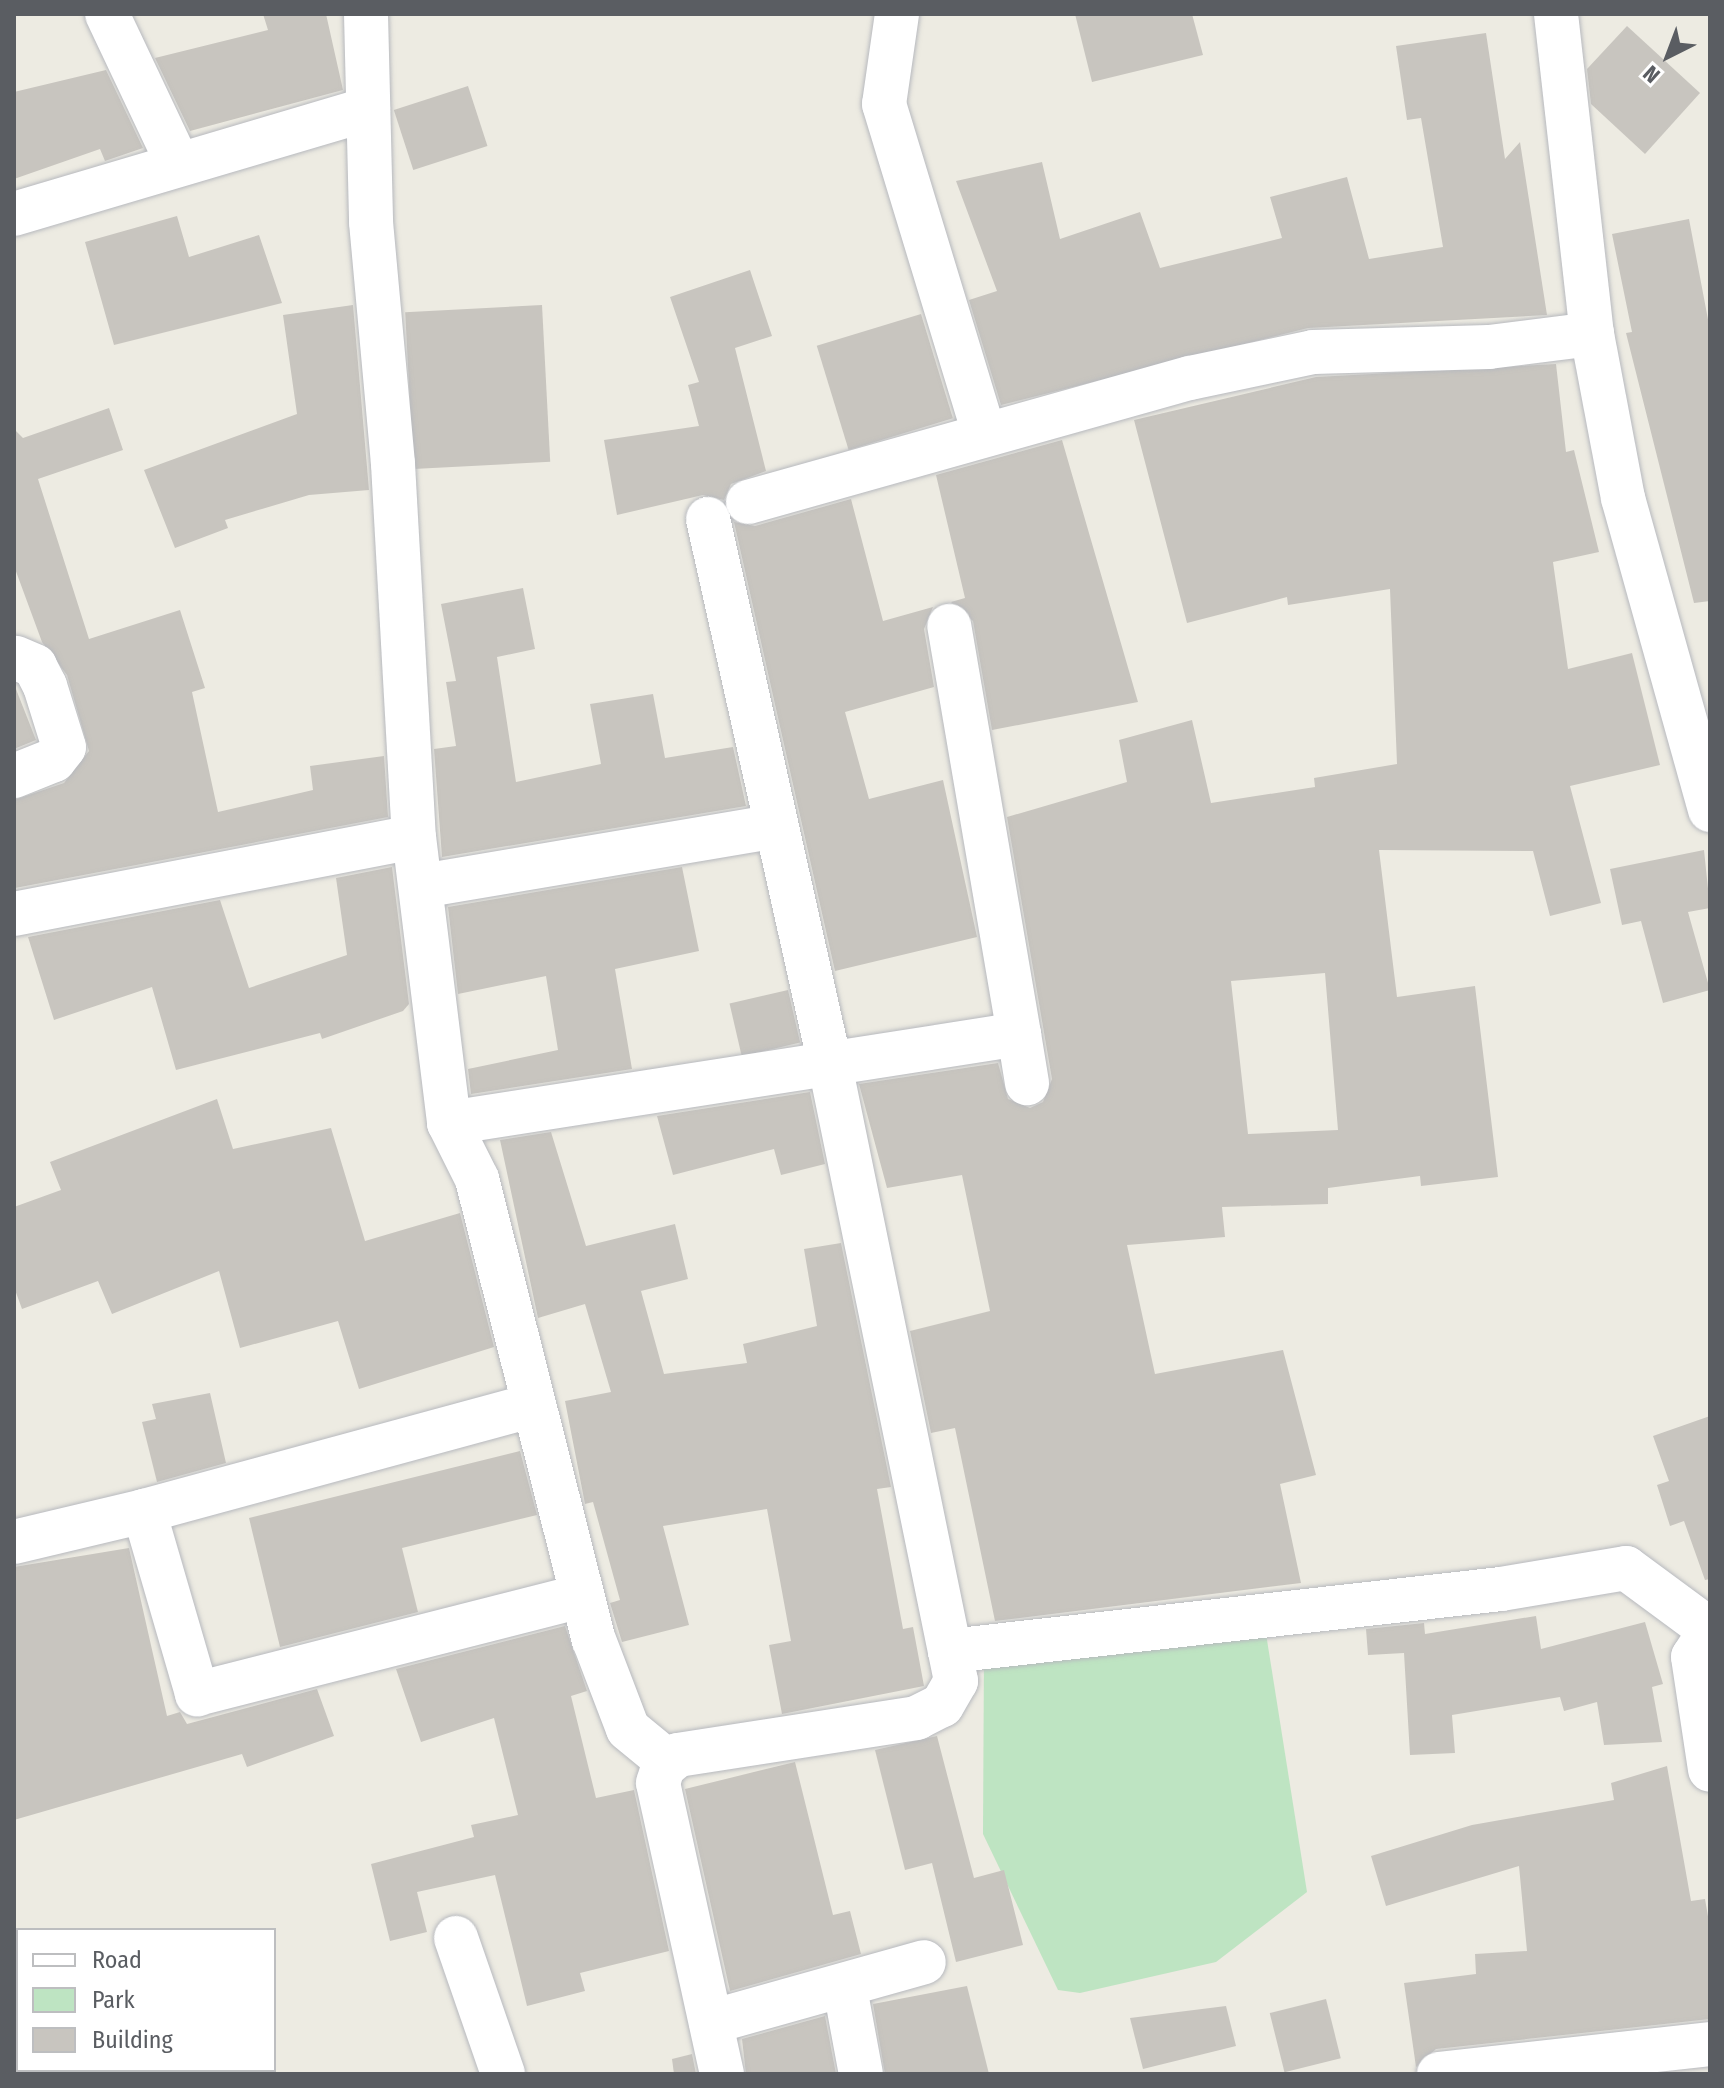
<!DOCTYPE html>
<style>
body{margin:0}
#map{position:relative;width:1724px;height:2088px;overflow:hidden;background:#edebe2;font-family:"Fira Sans Condensed",sans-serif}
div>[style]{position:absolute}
.green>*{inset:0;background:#bee4c2}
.building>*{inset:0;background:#c8c5bf;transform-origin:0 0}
.roads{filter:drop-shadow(0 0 2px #b7b9be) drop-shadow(0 0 2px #b7b9be)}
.minor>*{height:44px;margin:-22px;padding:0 22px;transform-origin:22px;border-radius:22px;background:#fff}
span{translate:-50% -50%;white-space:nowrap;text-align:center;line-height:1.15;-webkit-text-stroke:8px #fff;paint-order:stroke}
.frame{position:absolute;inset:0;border:16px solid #5a5d62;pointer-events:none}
.legend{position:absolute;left:16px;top:1928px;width:260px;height:144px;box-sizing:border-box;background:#fff;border:2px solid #bdbec0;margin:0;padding:10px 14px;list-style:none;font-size:24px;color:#5a5d62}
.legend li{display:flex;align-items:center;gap:16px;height:40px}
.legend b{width:40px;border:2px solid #bdbec0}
.north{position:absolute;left:1628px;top:16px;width:80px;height:80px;-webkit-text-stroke:6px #fff;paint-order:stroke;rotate:222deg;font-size:22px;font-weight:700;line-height:32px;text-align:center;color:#5a5d62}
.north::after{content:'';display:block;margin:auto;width:28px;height:36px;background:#5a5d62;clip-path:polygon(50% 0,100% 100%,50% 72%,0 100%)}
</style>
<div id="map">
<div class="green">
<i style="clip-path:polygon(1264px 1621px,1307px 1892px,1216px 1962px,1080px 1993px,1058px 1990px,983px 1834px,984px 1650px)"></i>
</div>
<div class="building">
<i style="clip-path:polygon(263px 14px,326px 14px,343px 90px,190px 131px,155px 58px,268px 30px)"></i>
<i style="clip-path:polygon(1075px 14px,1192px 14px,1203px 55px,1092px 82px)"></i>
<i style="clip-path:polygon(1627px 26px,1700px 93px,1645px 154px,1591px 104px,1587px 69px)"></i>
<i style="clip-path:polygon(1486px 33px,1505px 159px,1520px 142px,1547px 315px,1308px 328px,1001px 405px,969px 300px,997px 291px,956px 181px,1042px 162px,1060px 239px,1140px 212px,1160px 268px,1282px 238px,1270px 197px,1347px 177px,1369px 259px,1443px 247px,1421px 118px,1407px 120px,1396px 46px)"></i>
<i style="clip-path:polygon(106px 70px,143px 148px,105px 161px,100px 149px,14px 179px,14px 92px)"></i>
<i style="left:468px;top:86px;width:63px;height:78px;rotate:72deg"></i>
<i style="clip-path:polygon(177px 216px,189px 257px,259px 235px,282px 303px,114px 345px,85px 242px)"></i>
<i style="clip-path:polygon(1689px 219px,1710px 330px,1710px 601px,1694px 603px,1626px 333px,1632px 332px,1612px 234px)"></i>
<i style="clip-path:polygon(750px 270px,772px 336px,735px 348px,766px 471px,731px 484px,724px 500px,703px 495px,617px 515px,604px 440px,699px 426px,688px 385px,699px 382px,670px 297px)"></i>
<i style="clip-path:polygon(353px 305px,369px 490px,309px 495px,225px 520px,228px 528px,175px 548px,144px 470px,297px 414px,283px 315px)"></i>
<i style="left:542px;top:305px;width:157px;height:137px;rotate:87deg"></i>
<i style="left:921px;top:314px;width:109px;height:109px;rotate:73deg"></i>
<i style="clip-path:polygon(evenodd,1556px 364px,1566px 452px,1574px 450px,1599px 552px,1553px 562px,1568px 669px,1632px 653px,1660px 765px,1570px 786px,1601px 903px,1550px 916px,1533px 851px,1379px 850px,1397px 997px,1475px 986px,1498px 1177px,1421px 1186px,1420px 1176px,1328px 1188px,1328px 1204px,1222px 1207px,1225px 1237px,1127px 1245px,1155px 1374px,1283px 1350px,1316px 1475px,1280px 1484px,1301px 1583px,995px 1621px,955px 1428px,931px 1433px,910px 1331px,990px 1311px,962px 1175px,887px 1188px,859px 1084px,998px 1063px,1008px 1099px,1030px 1108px,1043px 1102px,1052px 1079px,1007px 817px,1127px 782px,1119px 740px,1192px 720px,1211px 803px,1315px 787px,1314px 778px,1397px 764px,1390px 589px,1288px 605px,1287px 597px,1187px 623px,1134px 420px,1316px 377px,1556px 364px,1325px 973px,1338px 1130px,1248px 1134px,1231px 981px,1325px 973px)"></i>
<i style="clip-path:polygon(109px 408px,123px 450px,38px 479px,89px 639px,180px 610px,205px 688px,192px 692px,218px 812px,313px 790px,310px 766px,384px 756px,388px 817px,15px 888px,14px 800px,64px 783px,89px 751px,67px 675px,42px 642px,14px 566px,14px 429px,23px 438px)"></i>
<i style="clip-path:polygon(1062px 440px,1138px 702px,992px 730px,973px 621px,951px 602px,965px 598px,936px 475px)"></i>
<i style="clip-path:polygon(851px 499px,883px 621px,933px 607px,924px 629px,934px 687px,845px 712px,869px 799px,943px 780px,977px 937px,835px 971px,734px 522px,755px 526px)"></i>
<i style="clip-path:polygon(523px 588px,535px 649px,497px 657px,516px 782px,601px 764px,590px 704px,653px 694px,665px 758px,733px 747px,746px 806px,442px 857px,434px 749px,456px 746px,446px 682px,456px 681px,441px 604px)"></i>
<i style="clip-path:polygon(14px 684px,36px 740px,14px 749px)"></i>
<i style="clip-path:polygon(1704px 850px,1710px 908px,1688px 912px,1710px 990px,1663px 1003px,1641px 921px,1622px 925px,1610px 869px)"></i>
<i style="clip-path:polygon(392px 867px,409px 1004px,403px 1011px,322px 1039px,320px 1033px,176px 1070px,152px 987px,54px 1020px,28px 937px,220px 900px,249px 988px,347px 955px,336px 878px)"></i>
<i style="clip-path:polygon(682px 867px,699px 951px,615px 969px,632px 1069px,471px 1094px,468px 1069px,558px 1050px,546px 976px,458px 994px,448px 907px)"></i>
<i style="left:788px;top:990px;width:54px;height:60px;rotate:77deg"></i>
<i style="clip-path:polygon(810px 1092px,825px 1164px,781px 1175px,774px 1149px,673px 1175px,657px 1116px)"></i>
<i style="clip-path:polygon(217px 1099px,233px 1149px,331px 1128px,365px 1241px,460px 1213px,494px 1347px,359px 1389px,338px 1321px,240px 1348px,219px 1271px,112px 1314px,98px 1281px,22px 1309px,14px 1287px,14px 1207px,61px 1190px,50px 1162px)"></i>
<i style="clip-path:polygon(551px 1132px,586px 1246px,675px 1224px,688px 1279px,641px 1291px,664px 1374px,747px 1363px,743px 1344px,817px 1326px,804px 1249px,841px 1243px,891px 1487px,877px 1489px,903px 1629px,913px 1627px,924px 1686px,782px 1714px,769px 1645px,791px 1641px,767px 1509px,663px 1526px,689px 1625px,622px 1642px,610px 1603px,620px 1600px,593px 1502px,585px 1504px,565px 1401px,611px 1392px,585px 1304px,538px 1318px,500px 1140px)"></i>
<i style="clip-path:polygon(210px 1393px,226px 1463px,157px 1482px,142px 1422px,156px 1419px,152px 1404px)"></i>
<i style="clip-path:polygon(1710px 1416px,1710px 1579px,1705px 1580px,1684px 1521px,1670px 1526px,1657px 1485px,1669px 1481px,1653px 1436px)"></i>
<i style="clip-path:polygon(520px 1451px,537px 1515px,402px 1548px,418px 1612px,280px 1647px,249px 1518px)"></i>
<i style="clip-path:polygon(129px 1548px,167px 1716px,180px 1712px,187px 1724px,317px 1689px,334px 1736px,247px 1767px,242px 1754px,14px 1820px,14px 1567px)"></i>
<i style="clip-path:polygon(1536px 1616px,1541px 1649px,1645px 1622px,1663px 1684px,1652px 1687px,1662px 1742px,1604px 1745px,1597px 1702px,1564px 1711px,1560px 1697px,1452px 1715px,1455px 1753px,1410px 1755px,1404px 1653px,1368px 1655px,1366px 1629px,1424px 1623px,1425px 1634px)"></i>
<i style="clip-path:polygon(565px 1626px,587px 1691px,571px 1696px,596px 1798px,634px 1790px,669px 1951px,580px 1973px,585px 1991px,527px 2006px,495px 1875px,417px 1892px,427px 1932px,390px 1941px,371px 1864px,474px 1837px,471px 1825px,518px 1815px,494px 1718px,421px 1742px,396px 1669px)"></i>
<i style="clip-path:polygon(937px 1736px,974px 1878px,1004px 1870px,1023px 1945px,956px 1962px,932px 1863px,905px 1870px,875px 1750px)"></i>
<i style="clip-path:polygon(795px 1762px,833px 1915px,850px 1911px,861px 1954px,730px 1991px,685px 1789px)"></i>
<i style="clip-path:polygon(1667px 1766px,1691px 1901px,1705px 1899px,1710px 1928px,1710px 2019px,1436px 2049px,1416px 2067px,1404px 1983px,1476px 1974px,1475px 1954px,1527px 1951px,1519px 1866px,1386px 1906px,1371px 1856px,1472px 1825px,1614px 1800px,1611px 1783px)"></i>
<i style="clip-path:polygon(967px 1986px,989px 2074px,885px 2074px,873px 2004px)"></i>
<i style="left:1326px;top:1999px;width:61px;height:58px;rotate:76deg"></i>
<i style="clip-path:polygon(1226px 2006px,1236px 2046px,1143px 2069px,1130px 2018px)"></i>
<i style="clip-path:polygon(825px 2016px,836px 2074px,746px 2074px,742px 2039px)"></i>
<i style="clip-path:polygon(692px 2054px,696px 2074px,674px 2074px,672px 2059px)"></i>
</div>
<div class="roads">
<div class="minor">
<i style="left:107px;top:14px;width:161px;rotate:64.7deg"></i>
<i style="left:366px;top:14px;width:208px;rotate:88.6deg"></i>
<i style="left:371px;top:222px;width:243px;rotate:84.8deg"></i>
<i style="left:393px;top:464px;width:374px;rotate:86.8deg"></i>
<i style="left:414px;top:837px;width:288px;rotate:83deg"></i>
<i style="left:449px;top:1123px;width:63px;rotate:63.4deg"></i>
<i style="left:477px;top:1179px;width:476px;rotate:75.8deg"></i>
<i style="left:594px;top:1640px;width:95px;rotate:69.1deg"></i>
<i style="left:628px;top:1729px;width:52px;rotate:39.5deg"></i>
<i style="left:897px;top:14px;width:91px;rotate:98.2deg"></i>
<i style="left:884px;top:104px;width:345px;rotate:73.1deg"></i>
<i style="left:1556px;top:14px;width:322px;rotate:83.6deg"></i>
<i style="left:1592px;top:334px;width:167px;rotate:79.3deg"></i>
<i style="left:1623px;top:498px;width:324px;rotate:74.4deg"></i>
<i style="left:14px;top:214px;width:369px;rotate:-16.5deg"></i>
<i style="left:748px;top:502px;width:459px;rotate:-15.7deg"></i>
<i style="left:1190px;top:378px;width:126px;rotate:-11.9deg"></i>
<i style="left:1313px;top:352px;width:176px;rotate:-1.6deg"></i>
<i style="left:1489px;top:347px;width:104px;rotate:-7.2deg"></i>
<i style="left:708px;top:519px;width:554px;rotate:77.39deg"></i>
<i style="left:829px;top:1060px;width:634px;rotate:78.44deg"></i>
<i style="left:956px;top:1681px;width:28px;rotate:120deg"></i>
<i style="left:942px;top:1705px;width:28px;rotate:153deg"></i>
<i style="left:917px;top:1718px;width:242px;rotate:171.2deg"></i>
<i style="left:678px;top:1755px;width:19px;rotate:141deg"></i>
<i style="left:663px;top:1767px;width:17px;rotate:107deg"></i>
<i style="left:658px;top:1783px;width:298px;rotate:77.6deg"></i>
<i style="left:14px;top:776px;width:43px;rotate:-21.8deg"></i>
<i style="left:54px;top:760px;width:16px;rotate:-52deg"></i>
<i style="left:64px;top:747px;width:64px;rotate:-107.3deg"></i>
<i style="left:45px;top:686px;width:22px;rotate:-117deg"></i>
<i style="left:35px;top:666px;width:21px;rotate:-157deg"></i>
<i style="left:422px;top:886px;width:359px;rotate:-9.6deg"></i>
<i style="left:14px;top:914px;width:407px;rotate:-10.9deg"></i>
<i style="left:1019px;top:1034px;width:50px;rotate:80.7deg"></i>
<i style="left:449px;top:1123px;width:577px;rotate:-8.87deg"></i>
<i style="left:1019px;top:1034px;width:414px;rotate:-99.7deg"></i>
<i style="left:144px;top:1511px;width:404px;rotate:-15.2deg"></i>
<i style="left:14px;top:1542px;width:134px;rotate:-13.4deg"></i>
<i style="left:144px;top:1511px;width:191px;rotate:73.8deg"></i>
<i style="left:197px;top:1694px;width:397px;rotate:-14.3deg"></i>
<i style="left:1710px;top:1631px;width:31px;rotate:123deg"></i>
<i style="left:1693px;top:1657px;width:114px;rotate:81.4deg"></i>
<i style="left:950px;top:1651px;width:554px;rotate:-6.42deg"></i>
<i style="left:1501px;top:1589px;width:127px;rotate:-9.5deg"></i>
<i style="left:1626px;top:1568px;width:104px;rotate:36.4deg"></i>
<i style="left:456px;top:1938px;width:144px;rotate:70.9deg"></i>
<i style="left:845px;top:1988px;width:87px;rotate:79.5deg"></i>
<i style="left:711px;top:2022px;width:221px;rotate:-15.7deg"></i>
<i style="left:1439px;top:2074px;width:273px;rotate:-6.3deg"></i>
</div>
</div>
<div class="frame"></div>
<ul class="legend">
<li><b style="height:10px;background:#fff"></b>Road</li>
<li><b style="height:22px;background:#bee4c2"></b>Park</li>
<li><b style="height:22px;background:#c8c5bf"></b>Building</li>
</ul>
<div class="north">N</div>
</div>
